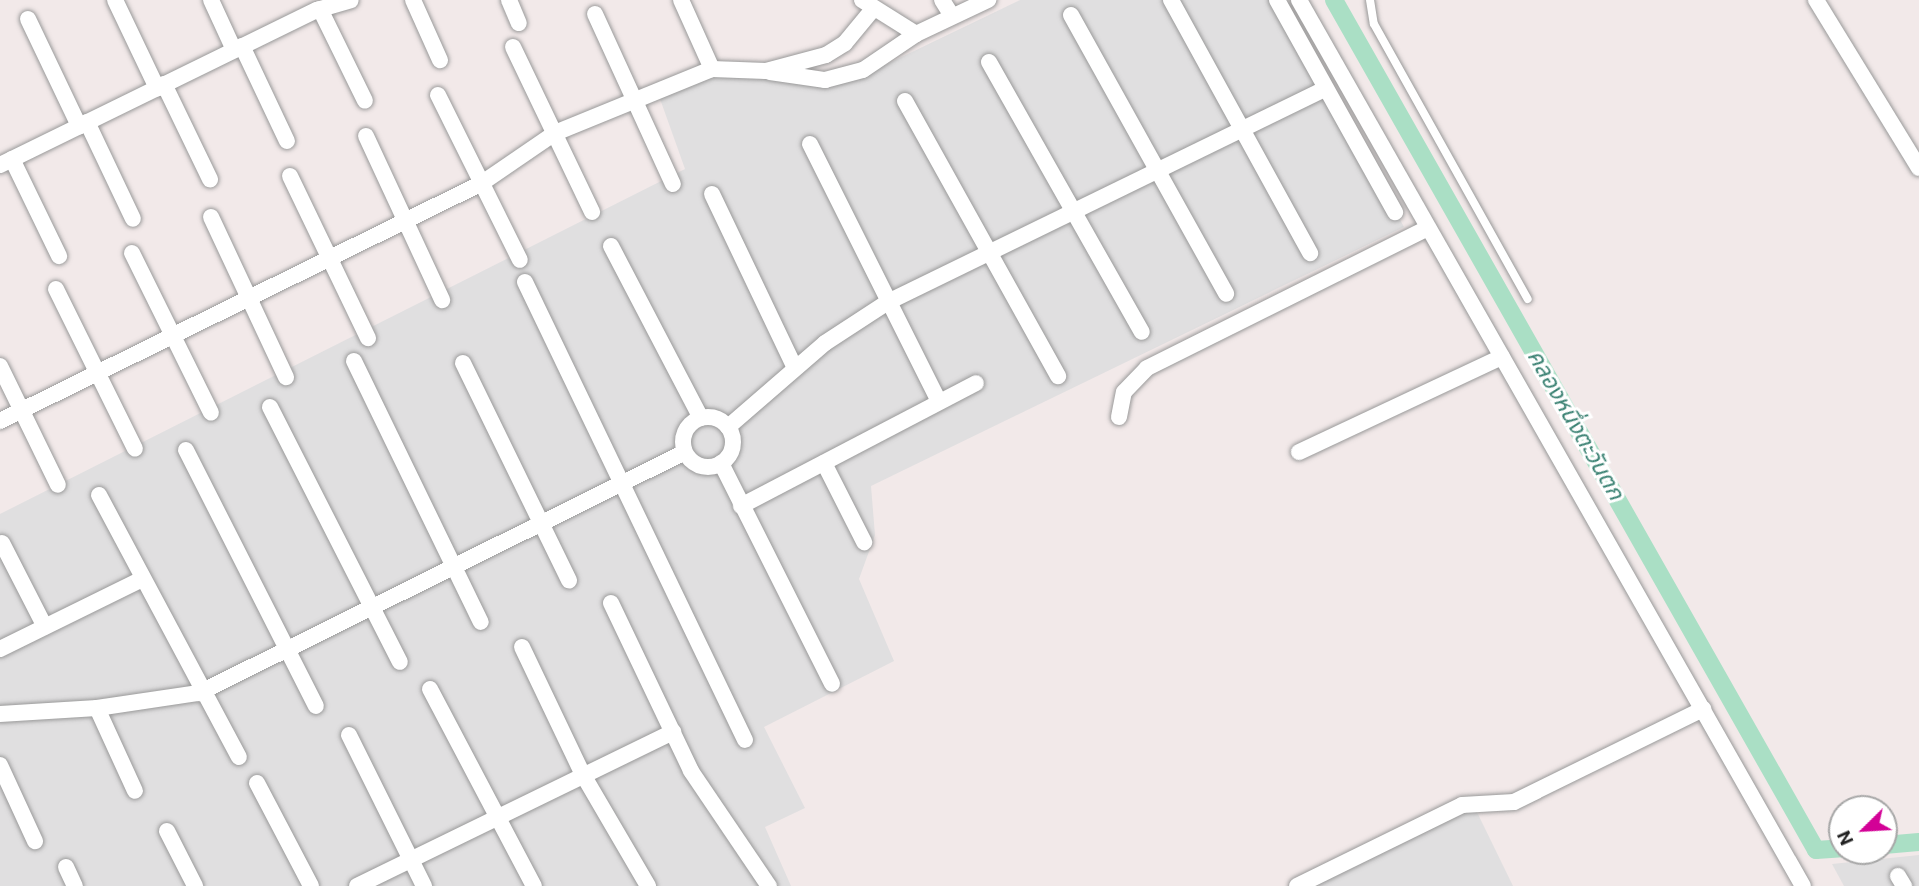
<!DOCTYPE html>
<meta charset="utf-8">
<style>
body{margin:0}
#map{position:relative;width:1919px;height:886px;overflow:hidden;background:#f2e9e9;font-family:Roboto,"Noto Sans Thai",sans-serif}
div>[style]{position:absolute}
.residential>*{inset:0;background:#e0dfe0}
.canal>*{height:18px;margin:-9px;padding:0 9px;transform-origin:9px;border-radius:9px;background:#aadfc5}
.roads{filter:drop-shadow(0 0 2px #999) drop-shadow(0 0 2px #999)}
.lane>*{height:8px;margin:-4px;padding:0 4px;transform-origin:4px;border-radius:4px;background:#fff}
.street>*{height:16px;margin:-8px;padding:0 8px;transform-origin:8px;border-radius:8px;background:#fff}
.street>.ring{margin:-8px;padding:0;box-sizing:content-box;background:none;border:16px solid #fff;border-radius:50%}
span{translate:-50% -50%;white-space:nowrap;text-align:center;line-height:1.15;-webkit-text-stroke:6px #fff;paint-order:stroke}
.water-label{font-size:23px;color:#3b8273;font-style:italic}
.north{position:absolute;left:1828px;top:795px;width:70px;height:70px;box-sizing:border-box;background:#fff;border:2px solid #a7a7a7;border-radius:50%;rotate:246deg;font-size:19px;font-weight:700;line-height:28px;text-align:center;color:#222}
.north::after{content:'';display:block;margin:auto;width:24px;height:32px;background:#d30196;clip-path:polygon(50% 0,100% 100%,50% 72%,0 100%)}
</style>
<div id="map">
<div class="residential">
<i style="clip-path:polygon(1020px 0,1281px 0,1404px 227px,871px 486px,875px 535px,859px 579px,894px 661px,764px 727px,805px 808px,765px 827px,791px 886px,0 886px,0 514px,685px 169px,659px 96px,722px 61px,809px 83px,885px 65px)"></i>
<i style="clip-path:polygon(1473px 804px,1513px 886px,1306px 886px)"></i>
<i style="clip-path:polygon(1919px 855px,1919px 886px,1844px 886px,1832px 864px)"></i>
</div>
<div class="canal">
<i style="left:1334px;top:0;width:977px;rotate:60.44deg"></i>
<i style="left:1816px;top:850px;width:26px;rotate:-4deg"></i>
<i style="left:1884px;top:845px;width:35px;rotate:-5deg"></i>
</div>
<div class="roads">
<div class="lane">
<i style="left:1370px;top:0;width:24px;rotate:81deg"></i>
<i style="left:1374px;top:24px;width:315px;rotate:60.8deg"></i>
</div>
<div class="street">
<i style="left:115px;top:0;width:98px;rotate:64.5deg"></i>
<i style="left:211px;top:0;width:55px;rotate:65.3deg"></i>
<i style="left:413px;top:0;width:66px;rotate:65.8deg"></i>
<i style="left:509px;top:0;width:25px;rotate:67deg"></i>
<i style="left:681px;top:0;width:76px;rotate:65.8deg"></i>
<i style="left:862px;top:0;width:64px;rotate:32.2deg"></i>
<i style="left:942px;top:0;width:19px;rotate:58deg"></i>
<i style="left:1171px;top:0;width:289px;rotate:61.2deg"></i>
<i style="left:1277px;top:0;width:243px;rotate:60.9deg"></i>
<i style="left:1299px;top:0;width:1019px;rotate:60.37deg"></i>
<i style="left:1816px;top:0;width:197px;rotate:58.5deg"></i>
<i style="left:320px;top:9px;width:102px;rotate:63.9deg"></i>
<i style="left:595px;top:14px;width:187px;rotate:65.4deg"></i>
<i style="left:1071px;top:15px;width:319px;rotate:60.9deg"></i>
<i style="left:28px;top:19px;width:119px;rotate:64.5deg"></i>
<i style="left:242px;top:46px;width:105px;rotate:64.7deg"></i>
<i style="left:513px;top:47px;width:183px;rotate:64.4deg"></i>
<i style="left:989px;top:62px;width:310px;rotate:60.5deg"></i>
<i style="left:770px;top:72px;width:56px;rotate:8.3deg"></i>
<i style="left:825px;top:80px;width:39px;rotate:-15deg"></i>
<i style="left:863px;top:70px;width:64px;rotate:-34.2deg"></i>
<i style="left:916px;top:34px;width:80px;rotate:-25.3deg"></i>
<i style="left:164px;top:84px;width:106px;rotate:64.2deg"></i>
<i style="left:438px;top:95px;width:184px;rotate:63.6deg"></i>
<i style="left:905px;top:101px;width:315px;rotate:60.9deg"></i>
<i style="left:87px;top:122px;width:107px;rotate:64.6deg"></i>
<i style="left:366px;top:136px;width:181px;rotate:65.1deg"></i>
<i style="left:810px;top:144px;width:288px;rotate:63.4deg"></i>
<i style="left:12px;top:159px;width:108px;rotate:64.1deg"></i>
<i style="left:0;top:165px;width:353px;rotate:-26.1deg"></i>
<i style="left:317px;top:10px;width:35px;rotate:-16deg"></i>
<i style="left:290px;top:176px;width:180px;rotate:64.3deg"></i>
<i style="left:712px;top:194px;width:193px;rotate:64.5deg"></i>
<i style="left:211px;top:217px;width:177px;rotate:64.9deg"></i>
<i style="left:611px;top:246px;width:194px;rotate:62.4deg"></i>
<i style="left:132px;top:253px;width:178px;rotate:63.7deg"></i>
<i style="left:525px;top:282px;width:508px;rotate:64.34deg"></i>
<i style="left:56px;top:289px;width:178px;rotate:63.7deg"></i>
<i style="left:354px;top:361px;width:290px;rotate:64.1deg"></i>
<i style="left:463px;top:363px;width:242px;rotate:64deg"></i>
<i style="left:0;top:366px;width:132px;rotate:64deg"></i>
<i style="left:270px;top:407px;width:286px;rotate:63deg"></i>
<i style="left:1119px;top:417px;width:25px;rotate:-79deg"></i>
<i style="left:1124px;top:392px;width:33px;rotate:-46deg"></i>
<i style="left:1147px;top:368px;width:312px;rotate:-26.5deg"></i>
<i class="ring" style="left:683px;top:417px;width:34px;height:34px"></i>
<i style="left:0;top:421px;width:538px;rotate:-26.28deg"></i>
<i style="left:482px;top:183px;width:88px;rotate:-34.4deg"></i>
<i style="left:555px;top:133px;width:170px;rotate:-22.2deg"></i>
<i style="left:712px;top:69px;width:54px;rotate:2.1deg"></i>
<i style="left:766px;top:71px;width:62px;rotate:-14.9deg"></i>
<i style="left:826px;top:55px;width:22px;rotate:-32deg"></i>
<i style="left:845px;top:43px;width:45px;rotate:-50.4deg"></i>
<i style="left:728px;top:427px;width:128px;rotate:-40.9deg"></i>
<i style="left:825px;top:343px;width:75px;rotate:-33.1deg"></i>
<i style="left:888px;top:302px;width:485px;rotate:-26deg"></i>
<i style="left:186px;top:450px;width:287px;rotate:63.1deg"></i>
<i style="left:1299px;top:452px;width:224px;rotate:-25.1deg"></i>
<i style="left:721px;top:463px;width:247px;rotate:63.3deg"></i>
<i style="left:824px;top:463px;width:89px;rotate:63.1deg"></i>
<i style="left:99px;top:495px;width:297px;rotate:61.9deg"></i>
<i style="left:741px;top:506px;width:265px;rotate:-27.6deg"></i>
<i style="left:2px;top:543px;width:94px;rotate:62.9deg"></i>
<i style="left:611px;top:603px;width:186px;rotate:64.5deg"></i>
<i style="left:691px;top:771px;width:139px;rotate:55.9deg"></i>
<i style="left:522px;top:647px;width:140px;rotate:64.5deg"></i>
<i style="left:582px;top:773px;width:131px;rotate:59.7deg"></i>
<i style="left:0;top:649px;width:158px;rotate:-26.2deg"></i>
<i style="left:430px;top:689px;width:223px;rotate:62.2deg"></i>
<i style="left:97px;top:708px;width:91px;rotate:65.4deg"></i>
<i style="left:0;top:714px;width:97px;rotate:-3.5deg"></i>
<i style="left:97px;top:708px;width:103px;rotate:-8.4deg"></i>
<i style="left:199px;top:693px;width:542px;rotate:-26.38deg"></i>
<i style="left:349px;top:735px;width:169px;rotate:63.6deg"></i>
<i style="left:0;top:765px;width:84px;rotate:65.3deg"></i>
<i style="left:257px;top:783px;width:116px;rotate:62.3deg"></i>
<i style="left:167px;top:831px;width:62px;rotate:63deg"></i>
<i style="left:66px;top:867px;width:21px;rotate:65deg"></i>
<i style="left:1898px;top:876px;width:12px;rotate:59deg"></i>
<i style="left:357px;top:886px;width:352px;rotate:-26deg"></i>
<i style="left:1297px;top:886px;width:184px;rotate:-26.1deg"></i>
<i style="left:1462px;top:805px;width:52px;rotate:-3.3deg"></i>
<i style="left:1514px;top:802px;width:211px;rotate:-26.2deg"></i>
</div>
</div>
<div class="water-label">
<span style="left:1575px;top:425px;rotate:60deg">คลองหนึ่งตะวันตก</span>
</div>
<div class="north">N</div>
</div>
